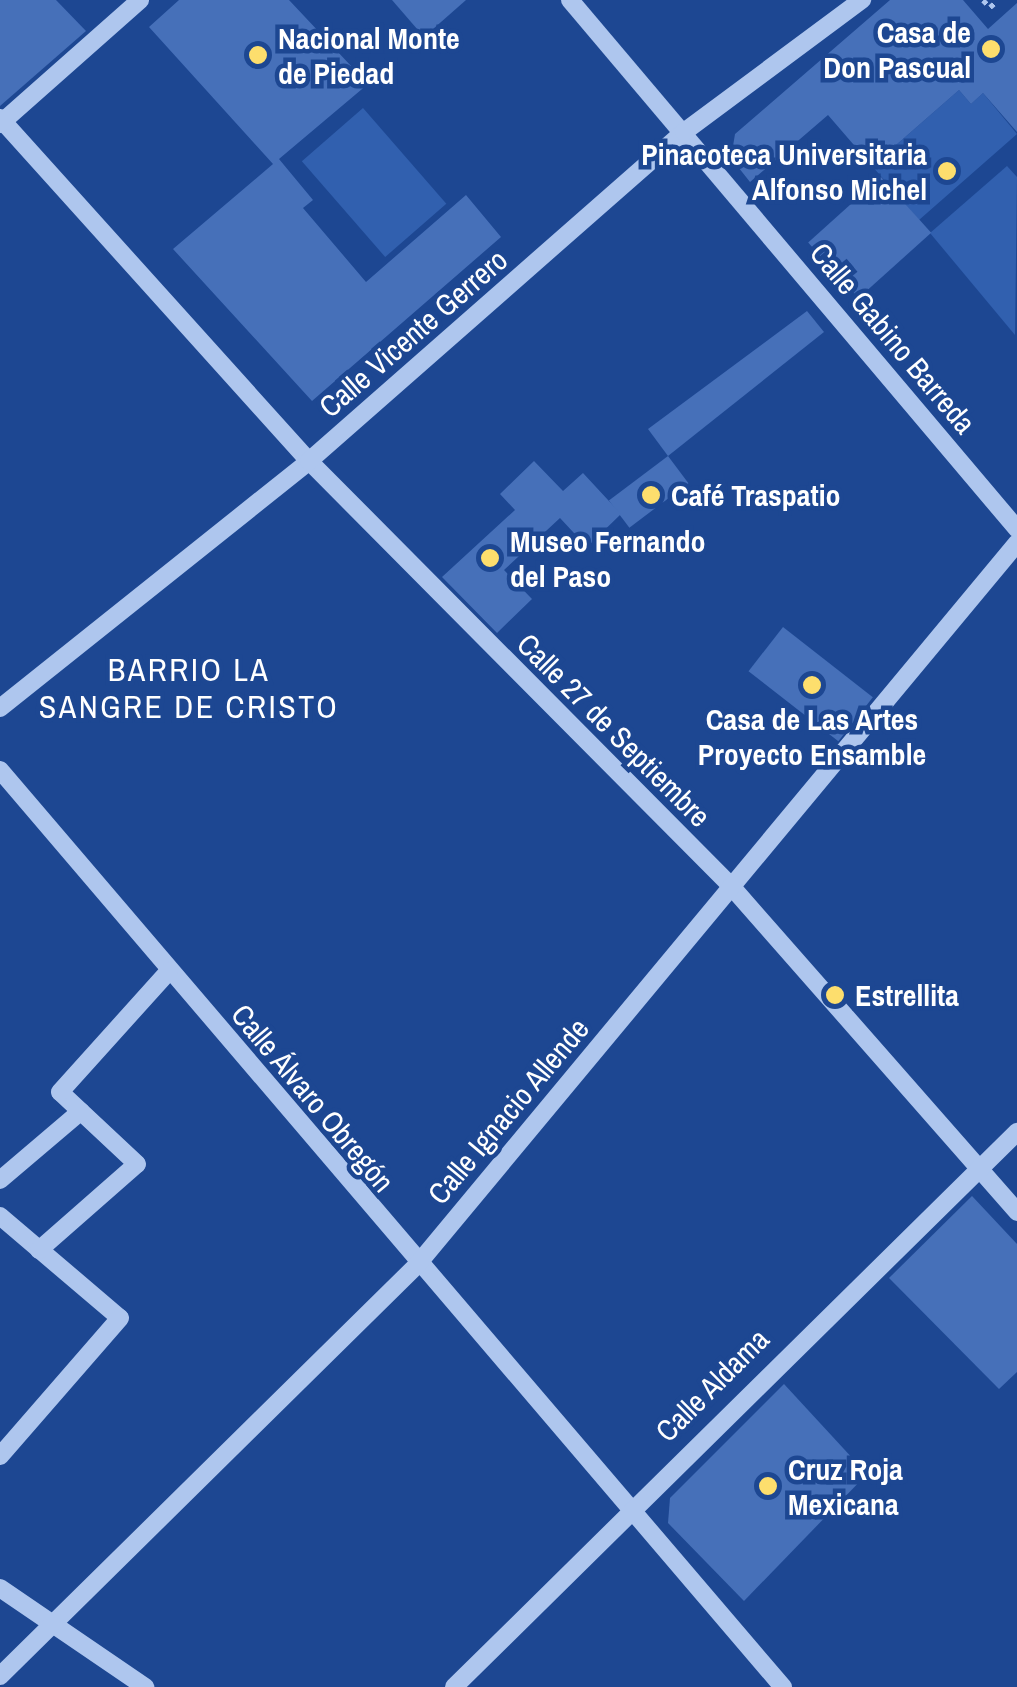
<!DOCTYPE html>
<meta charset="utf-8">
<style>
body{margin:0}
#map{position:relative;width:1017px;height:1687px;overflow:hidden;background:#1d4792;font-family:"Archivo Narrow",sans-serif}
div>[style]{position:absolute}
.green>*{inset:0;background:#3160af;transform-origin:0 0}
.building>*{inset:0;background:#4670b9;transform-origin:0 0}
.path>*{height:5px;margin-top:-2.5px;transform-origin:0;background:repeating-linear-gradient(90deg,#aec6ee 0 5px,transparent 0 13px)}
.minor>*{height:18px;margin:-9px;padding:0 9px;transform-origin:9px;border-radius:9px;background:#aec6ee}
.dots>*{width:28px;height:28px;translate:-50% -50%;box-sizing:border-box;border:5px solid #1d4792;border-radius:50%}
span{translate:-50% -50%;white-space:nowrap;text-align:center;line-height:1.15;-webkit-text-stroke:9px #1d4792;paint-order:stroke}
.poi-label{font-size:30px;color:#fff;font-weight:700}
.right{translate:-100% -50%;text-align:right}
.left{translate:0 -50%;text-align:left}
.street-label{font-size:30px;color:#fff}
.neighbourhood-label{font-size:32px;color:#fff;letter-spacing:2.5px}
</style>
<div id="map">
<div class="green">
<i style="clip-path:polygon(959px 90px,971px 104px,983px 93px,1017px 134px,919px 220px,872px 166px)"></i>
<i style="left:363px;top:108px;width:127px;height:81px;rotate:49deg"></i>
<i style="clip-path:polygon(1007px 166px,1017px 177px,1015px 335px,930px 233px)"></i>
</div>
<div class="building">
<i style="clip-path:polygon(0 0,56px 0,86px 31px,0 106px)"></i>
<i style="clip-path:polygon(179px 0,289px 0,368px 84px,279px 159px,313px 200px,303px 208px,366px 282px,466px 195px,501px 237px,312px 401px,173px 249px,273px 164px,149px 27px)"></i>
<i style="clip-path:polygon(392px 0,466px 0,424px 37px)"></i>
<i style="clip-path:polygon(890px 0,963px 0,988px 29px,1017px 3px,1017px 132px,983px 93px,971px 104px,959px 90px,872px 166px,828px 115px,750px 182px,731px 158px,735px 134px)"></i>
<i style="left:881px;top:177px;width:75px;height:98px;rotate:48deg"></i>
<i style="clip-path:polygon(807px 311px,824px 332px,668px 456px,648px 429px)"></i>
<i style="left:668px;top:456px;width:34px;height:74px;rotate:53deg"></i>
<i style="clip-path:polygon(534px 461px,563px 491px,583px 473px,621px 514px,587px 547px,560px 518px,504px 570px,532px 599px,497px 633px,442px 577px,515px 510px,500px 494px)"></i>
<i style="left:783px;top:627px;width:114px;height:56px;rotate:38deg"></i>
<i style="clip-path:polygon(972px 1196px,1017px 1244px,1017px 1372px,999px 1389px,889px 1278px)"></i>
<i style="clip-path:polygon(784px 1384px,867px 1474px,744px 1601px,668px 1523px,670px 1498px)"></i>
</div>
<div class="path">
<i style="left:983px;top:0;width:10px;rotate:45deg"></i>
<i style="left:990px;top:7px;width:11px;rotate:-41deg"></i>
</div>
<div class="minor">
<i style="left:570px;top:0;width:693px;rotate:49.8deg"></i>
<i style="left:0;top:118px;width:462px;rotate:48deg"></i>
<i style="left:309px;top:461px;width:599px;rotate:45.2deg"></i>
<i style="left:731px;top:886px;width:434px;rotate:48.7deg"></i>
<i style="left:0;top:124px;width:187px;rotate:-41.5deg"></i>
<i style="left:0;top:708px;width:396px;rotate:-38.6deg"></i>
<i style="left:309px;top:461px;width:499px;rotate:-41.3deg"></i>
<i style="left:684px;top:132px;width:222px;rotate:-36.6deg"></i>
<i style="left:0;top:770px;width:1206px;rotate:49.51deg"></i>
<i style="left:0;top:1180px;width:106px;rotate:-40.4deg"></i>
<i style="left:0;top:1216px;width:157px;rotate:40.4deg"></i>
<i style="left:120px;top:1318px;width:183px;rotate:131deg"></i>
<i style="left:39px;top:1250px;width:130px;rotate:-41.3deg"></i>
<i style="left:137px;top:1164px;width:105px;rotate:-136.9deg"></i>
<i style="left:60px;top:1092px;width:163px;rotate:-48deg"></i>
<i style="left:0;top:1588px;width:176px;rotate:34.3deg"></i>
<i style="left:0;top:1676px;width:585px;rotate:-44.58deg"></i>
<i style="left:417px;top:1265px;width:939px;rotate:-50.27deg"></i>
<i style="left:454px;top:1687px;width:791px;rotate:-44.59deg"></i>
</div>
<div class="dots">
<i style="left:991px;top:49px;background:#fdde6d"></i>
<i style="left:258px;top:55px;background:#fdde6d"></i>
<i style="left:947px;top:171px;background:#fdde6d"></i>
<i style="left:651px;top:495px;background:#fdde6d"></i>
<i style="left:490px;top:558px;background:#fdde6d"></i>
<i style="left:812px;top:685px;background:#fdde6d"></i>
<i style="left:835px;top:995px;background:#fdde6d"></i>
<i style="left:768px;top:1486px;background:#fdde6d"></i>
</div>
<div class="poi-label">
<span class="right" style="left:971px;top:49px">Casa de<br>Don Pascual</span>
<span class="left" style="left:278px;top:55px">Nacional Monte<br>de Piedad</span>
<span class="right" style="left:927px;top:171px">Pinacoteca Universitaria<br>Alfonso Michel</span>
<span class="left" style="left:671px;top:495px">Café Traspatio</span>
<span class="left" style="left:510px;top:558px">Museo Fernando<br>del Paso</span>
<span style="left:812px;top:736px">Casa de Las Artes<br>Proyecto Ensamble</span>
<span class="left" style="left:855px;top:995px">Estrellita</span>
<span class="left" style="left:788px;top:1486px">Cruz Roja<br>Mexicana</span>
</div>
<div class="street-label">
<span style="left:413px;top:333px;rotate:-41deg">Calle Vicente Gerrero</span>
<span style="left:893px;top:338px;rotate:50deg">Calle Gabino Barreda</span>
<span style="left:614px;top:730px;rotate:45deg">Calle 27 de Septiembre</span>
<span style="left:313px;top:1098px;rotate:50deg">Calle Álvaro Obregón</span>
<span style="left:508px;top:1111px;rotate:-50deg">Calle Ignacio Allende</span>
<span style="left:712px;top:1385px;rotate:-45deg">Calle Aldama</span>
</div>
<div class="neighbourhood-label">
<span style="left:189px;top:689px">BARRIO LA<br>SANGRE DE CRISTO</span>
</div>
</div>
